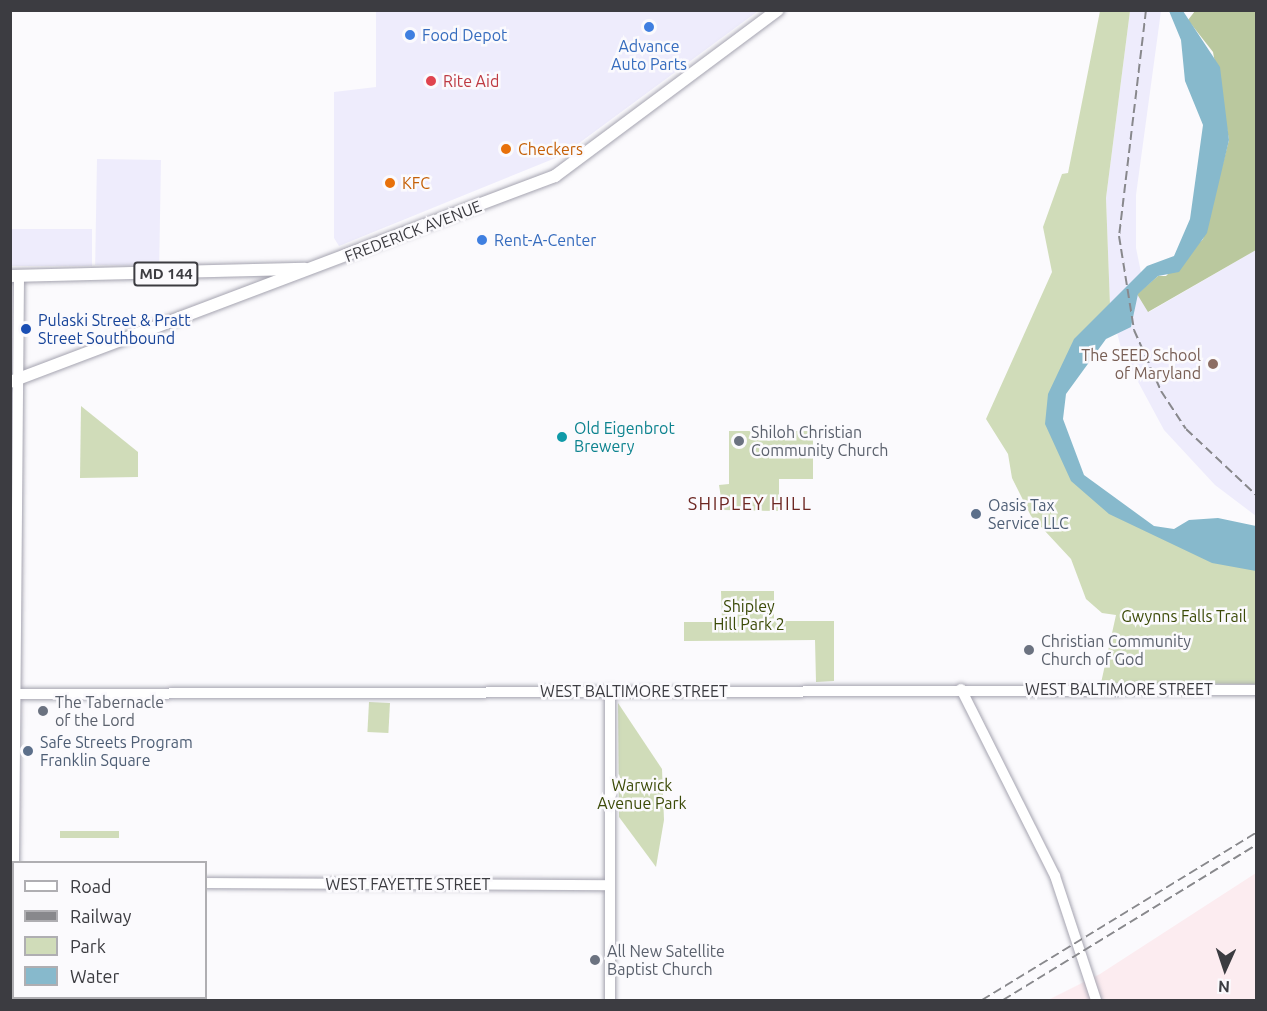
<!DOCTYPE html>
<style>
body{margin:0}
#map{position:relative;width:1267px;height:1011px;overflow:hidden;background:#fbfafd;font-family:Ubuntu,sans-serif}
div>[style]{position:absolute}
.built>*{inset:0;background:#eeecfc;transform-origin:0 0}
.industrial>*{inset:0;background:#fcecf0}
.green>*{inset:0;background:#d0dcb9;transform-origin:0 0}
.forest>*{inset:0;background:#bac89e}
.water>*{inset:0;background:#87b9cc}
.roads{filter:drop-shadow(0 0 2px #a5a4b0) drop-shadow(0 0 2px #a5a4b0)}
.secondary>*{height:10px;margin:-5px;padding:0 5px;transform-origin:5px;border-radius:5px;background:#fff}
.primary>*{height:12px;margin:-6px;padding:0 6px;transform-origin:6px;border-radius:6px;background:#fff}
.rail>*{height:2px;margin-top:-1px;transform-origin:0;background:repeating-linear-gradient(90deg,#88888c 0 9px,transparent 0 13.5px)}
.dots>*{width:16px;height:16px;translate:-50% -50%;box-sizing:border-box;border:3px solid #fbfafd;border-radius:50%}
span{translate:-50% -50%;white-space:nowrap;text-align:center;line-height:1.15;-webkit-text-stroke:5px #fbfafd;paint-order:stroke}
.shield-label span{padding:2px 4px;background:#fbfafd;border:2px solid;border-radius:4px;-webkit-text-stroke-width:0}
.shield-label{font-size:15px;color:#3c3c41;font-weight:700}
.shop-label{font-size:16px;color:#366cbe}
.left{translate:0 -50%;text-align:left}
.health-label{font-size:16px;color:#be3a42}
.food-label{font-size:16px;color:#c56008}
.street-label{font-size:16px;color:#3c3c41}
.transit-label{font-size:16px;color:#164399}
.education-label{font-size:16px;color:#785e54}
.right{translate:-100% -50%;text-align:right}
.culture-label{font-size:16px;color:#0d838f}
.worship-label{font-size:16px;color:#5b616d}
.service-label{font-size:16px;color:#4e5e75}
.park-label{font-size:16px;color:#3b4a07}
.neighbourhood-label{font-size:18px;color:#6d2722;letter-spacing:1.5px}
.frame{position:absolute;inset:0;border:12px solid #3c3c41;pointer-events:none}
.legend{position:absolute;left:12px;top:861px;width:195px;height:138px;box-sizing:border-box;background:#fbfafd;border:2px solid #afaeb2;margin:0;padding:8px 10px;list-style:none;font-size:18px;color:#3c3c41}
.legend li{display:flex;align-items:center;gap:12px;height:30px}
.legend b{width:30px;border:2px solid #afaeb2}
.north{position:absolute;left:1195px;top:939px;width:60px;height:60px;-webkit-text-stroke:4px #fbfafd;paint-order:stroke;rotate:183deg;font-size:16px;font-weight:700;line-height:24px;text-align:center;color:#3c3c41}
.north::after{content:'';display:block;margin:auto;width:21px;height:27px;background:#3c3c41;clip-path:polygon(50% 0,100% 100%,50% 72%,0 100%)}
</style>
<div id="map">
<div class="built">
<i style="clip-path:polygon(376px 11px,376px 10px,758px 11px,563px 155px,339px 246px,334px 238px,334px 92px,376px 87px)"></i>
<i style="clip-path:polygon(1130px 11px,1161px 11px,1136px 195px,1136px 248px,1149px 312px,1256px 250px,1256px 516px,1215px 485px,1164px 430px,1122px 352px,1110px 305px,1106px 198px)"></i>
<i style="left:97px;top:159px;width:64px;height:106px;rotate:1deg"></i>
<i style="left:92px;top:229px;width:37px;height:81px;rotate:90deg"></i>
</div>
<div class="industrial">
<i style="clip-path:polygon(1256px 873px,1256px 1000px,1048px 1000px,1100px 974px)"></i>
</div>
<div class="green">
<i style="clip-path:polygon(1100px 11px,1130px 11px,1106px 198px,1110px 305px,1056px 410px,1082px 482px,1140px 524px,1256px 562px,1256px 684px,1101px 683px,1116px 615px,1102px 613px,1086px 599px,1071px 559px,1031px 516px,1012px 478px,1008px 454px,986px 419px,1052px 272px,1043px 227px,1062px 174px,1068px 173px)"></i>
<i style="clip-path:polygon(81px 406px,138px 452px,138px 477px,80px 478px)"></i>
<i style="clip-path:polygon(729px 431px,813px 431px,813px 479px,779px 479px,779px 511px,723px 510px,719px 485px,729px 484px)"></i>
<i style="clip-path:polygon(721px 591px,774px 591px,774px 621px,834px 621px,834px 681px,816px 682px,815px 640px,684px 641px,684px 622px,722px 622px)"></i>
<i style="left:369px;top:702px;width:21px;height:30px;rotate:3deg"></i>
<i style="clip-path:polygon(618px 703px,662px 769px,664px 820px,656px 867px,619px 817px)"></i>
<i style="left:60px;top:831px;width:59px;height:7px"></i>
</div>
<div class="forest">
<i style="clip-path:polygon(1195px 11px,1256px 11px,1256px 250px,1148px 312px,1137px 294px,1158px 276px,1166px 276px,1203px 239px,1229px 140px,1213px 52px,1188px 20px)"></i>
</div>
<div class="water">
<i style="clip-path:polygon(1169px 11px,1183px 11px,1220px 67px,1229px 140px,1207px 233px,1179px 272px,1158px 276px,1138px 294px,1131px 327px,1106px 339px,1066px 394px,1063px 419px,1084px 475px,1154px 526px,1174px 529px,1189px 520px,1218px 518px,1256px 526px,1256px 571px,1212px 563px,1109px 514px,1071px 481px,1045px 424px,1048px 394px,1074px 339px,1147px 266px,1174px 256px,1190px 219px,1203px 125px,1185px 81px,1181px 40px)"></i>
</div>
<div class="roads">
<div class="secondary">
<i style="left:961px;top:689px;width:209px;rotate:63.3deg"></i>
<i style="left:1055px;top:876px;width:131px;rotate:71.7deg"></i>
<i style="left:10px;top:694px;width:1246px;rotate:-0.18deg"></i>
<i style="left:14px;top:862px;width:586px;rotate:-89.51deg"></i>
<i style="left:206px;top:883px;width:404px;rotate:0.3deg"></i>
<i style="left:12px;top:1000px;width:136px;rotate:-89.2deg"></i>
<i style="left:610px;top:1000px;width:309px;rotate:-90deg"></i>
</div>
<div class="primary">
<i style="left:10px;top:276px;width:295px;rotate:-1.4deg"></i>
<i style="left:10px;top:382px;width:583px;rotate:-20.71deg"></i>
<i style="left:555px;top:176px;width:278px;rotate:-36.7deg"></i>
</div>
</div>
<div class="rail">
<i style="left:1146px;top:10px;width:228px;rotate:96.8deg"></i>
<i style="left:1119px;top:236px;width:95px;rotate:80.9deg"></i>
<i style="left:1134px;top:330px;width:67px;rotate:66.1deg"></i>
<i style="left:1161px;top:391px;width:45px;rotate:56.7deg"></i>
<i style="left:1186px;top:429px;width:96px;rotate:43.3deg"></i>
<i style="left:982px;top:1000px;width:321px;rotate:-31.4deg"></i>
<i style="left:1003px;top:1000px;width:297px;rotate:-31.5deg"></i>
</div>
<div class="dots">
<i style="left:649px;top:27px;background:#3f7fe0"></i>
<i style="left:410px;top:35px;background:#3f7fe0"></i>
<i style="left:431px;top:81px;background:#e0444e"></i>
<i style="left:506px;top:149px;background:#e8710a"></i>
<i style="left:390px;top:183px;background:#e8710a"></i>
<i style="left:482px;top:240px;background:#3f7fe0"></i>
<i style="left:26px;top:329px;background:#1a4fb4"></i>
<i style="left:1213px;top:364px;background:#8d6e63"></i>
<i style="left:562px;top:437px;background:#0f9aa8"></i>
<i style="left:739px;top:441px;background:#6b7280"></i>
<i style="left:976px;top:514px;background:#5c6f8a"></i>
<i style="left:1029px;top:650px;background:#6b7280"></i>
<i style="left:43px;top:711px;background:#6b7280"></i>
<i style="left:28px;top:751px;background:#5c6f8a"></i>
<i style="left:595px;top:960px;background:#6b7280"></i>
</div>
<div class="shield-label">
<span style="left:166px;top:274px">MD 144</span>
</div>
<div class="shop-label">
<span class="left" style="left:422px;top:35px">Food Depot</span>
<span style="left:649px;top:55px">Advance<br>Auto Parts</span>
<span class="left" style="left:494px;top:240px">Rent-A-Center</span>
</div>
<div class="health-label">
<span class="left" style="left:443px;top:81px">Rite Aid</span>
</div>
<div class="food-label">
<span class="left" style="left:518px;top:149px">Checkers</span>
<span class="left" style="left:402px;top:183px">KFC</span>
</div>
<div class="street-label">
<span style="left:413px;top:231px;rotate:-21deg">FREDERICK AVENUE</span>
<span style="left:1119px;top:689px">WEST BALTIMORE STREET</span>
<span style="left:634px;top:691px">WEST BALTIMORE STREET</span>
<span style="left:408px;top:884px">WEST FAYETTE STREET</span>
</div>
<div class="transit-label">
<span class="left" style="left:38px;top:329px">Pulaski Street &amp; Pratt<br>Street Southbound</span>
</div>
<div class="education-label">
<span class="right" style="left:1201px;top:364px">The SEED School<br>of Maryland</span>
</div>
<div class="culture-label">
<span class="left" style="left:574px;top:437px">Old Eigenbrot<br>Brewery</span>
</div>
<div class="worship-label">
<span class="left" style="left:751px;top:441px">Shiloh Christian<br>Community Church</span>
<span class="left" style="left:1041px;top:650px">Christian Community<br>Church of God</span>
<span class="left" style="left:55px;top:711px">The Tabernacle<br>of the Lord</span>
<span class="left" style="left:607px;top:960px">All New Satellite<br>Baptist Church</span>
</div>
<div class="service-label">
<span class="left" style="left:988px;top:514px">Oasis Tax<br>Service LLC</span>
<span class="left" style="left:40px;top:751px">Safe Streets Program<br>Franklin Square</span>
</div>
<div class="park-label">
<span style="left:749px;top:615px">Shipley<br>Hill Park 2</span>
<span style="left:1184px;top:616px">Gwynns Falls Trail</span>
<span style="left:642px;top:794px">Warwick<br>Avenue Park</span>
</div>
<div class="neighbourhood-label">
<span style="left:750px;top:503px">SHIPLEY HILL</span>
</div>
<div class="frame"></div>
<ul class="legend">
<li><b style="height:8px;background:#fff"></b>Road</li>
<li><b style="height:8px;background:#88888c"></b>Railway</li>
<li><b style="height:16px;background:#d0dcb9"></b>Park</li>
<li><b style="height:16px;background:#87b9cc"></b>Water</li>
</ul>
<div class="north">N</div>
</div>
